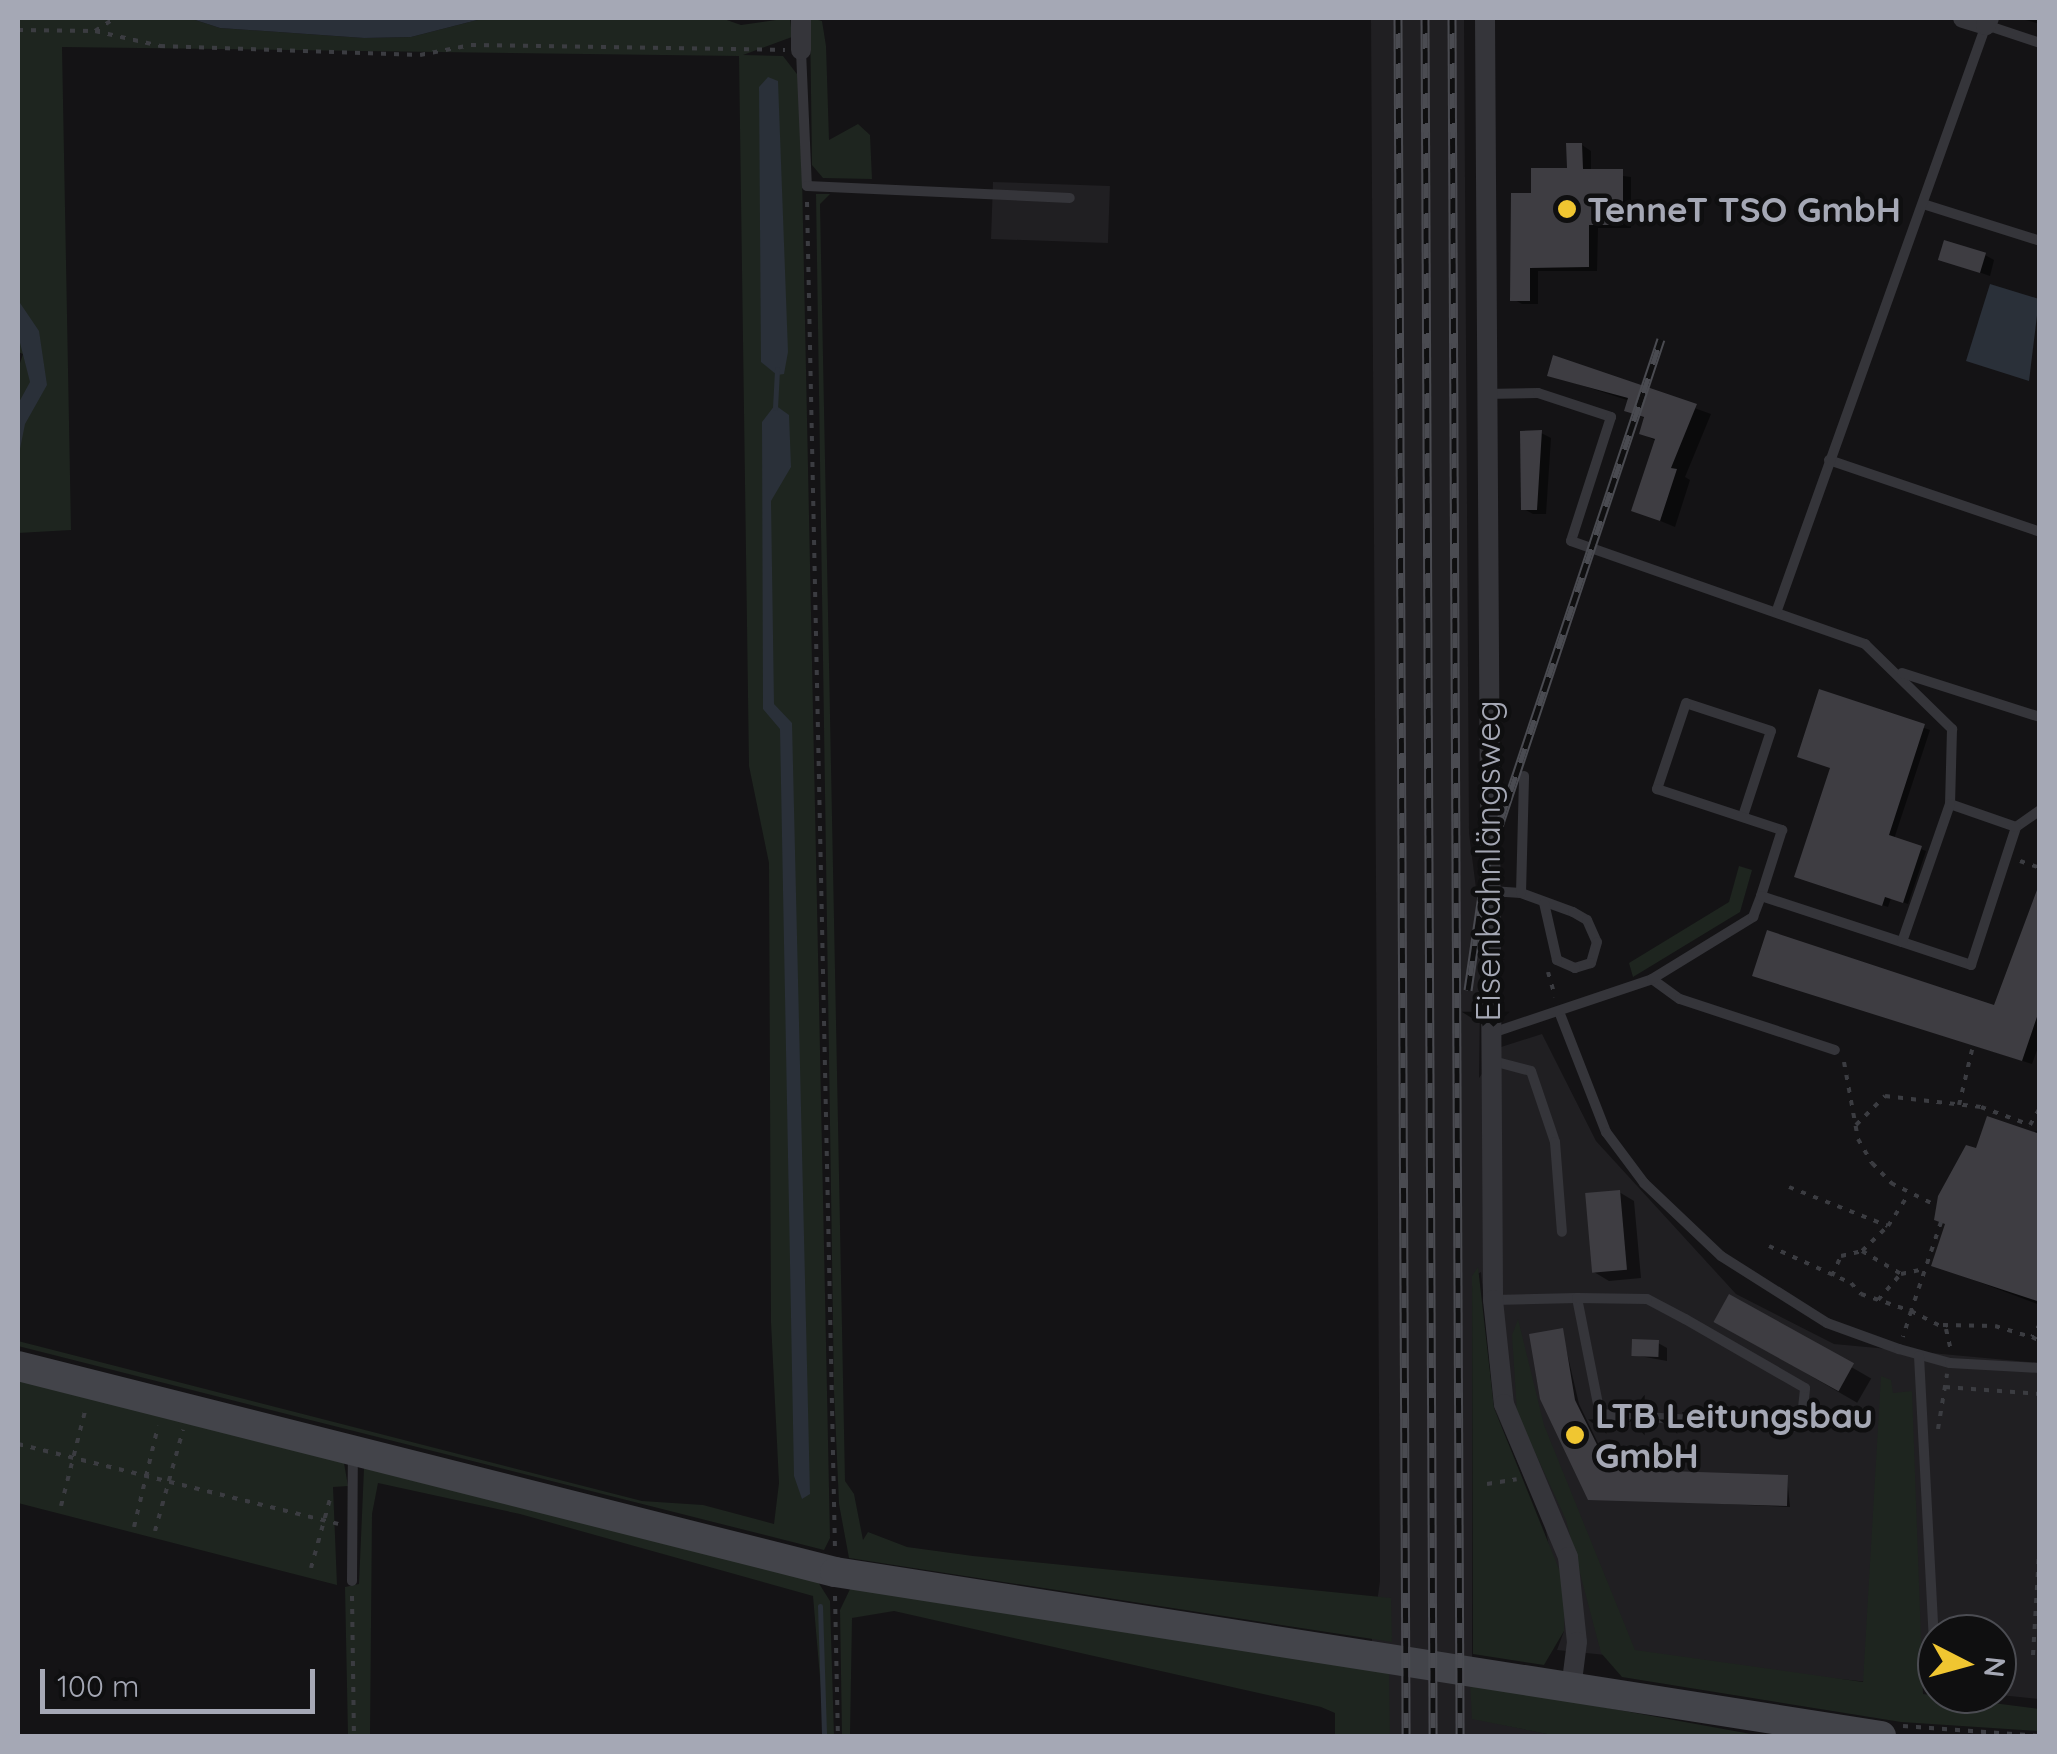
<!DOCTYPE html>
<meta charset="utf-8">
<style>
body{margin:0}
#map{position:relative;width:2057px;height:1754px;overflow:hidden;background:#141315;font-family:Quicksand,sans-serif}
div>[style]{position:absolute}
.built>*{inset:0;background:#201f22;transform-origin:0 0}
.green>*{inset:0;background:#1e251f}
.water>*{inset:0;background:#2a3039}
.shadow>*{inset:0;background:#0007;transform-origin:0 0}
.stream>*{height:5px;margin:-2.5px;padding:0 2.5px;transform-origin:2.5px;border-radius:2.5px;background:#2a3039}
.building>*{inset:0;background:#3e3d42;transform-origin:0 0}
.path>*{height:4px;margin-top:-2px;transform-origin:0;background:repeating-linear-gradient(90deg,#3b3c41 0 5px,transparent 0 13px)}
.lane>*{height:10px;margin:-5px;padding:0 5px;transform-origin:5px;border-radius:5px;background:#35353a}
.street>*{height:20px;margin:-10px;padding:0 10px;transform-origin:10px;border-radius:10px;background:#35353a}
.secondary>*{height:30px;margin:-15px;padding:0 15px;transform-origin:15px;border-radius:15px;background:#43444a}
.rail>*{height:9px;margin-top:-4.5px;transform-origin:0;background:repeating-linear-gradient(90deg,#0f0f10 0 15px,#4a4b51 0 30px);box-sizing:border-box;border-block:2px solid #4a4b51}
.dots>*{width:28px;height:28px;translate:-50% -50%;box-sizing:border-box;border:5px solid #0f0f10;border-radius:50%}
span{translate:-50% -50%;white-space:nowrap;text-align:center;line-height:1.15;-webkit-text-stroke:9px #0f0f10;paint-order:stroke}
.poi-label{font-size:35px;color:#a5a8b5;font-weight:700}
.left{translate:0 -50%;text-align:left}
.street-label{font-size:35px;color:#a5a8b5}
.frame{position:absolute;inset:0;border:20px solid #a5a8b5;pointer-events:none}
.north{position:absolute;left:1917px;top:1614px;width:100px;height:100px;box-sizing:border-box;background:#0f0f10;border:2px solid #4b4c52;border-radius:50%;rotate:96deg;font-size:28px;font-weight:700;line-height:40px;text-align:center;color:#a5a8b5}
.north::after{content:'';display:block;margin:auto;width:35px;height:45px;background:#f0c631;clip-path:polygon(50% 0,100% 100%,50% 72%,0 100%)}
.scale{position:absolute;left:40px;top:1669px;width:275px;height:45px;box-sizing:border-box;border:5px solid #a5a8b5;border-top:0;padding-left:12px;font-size:30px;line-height:35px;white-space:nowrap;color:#a5a8b5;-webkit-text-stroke:8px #0f0f10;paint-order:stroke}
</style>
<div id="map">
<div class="built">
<i style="clip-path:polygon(1371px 18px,1464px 18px,1469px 833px,1481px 928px,1479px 1078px,1501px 1047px,1542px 1034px,1596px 1141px,1736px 1294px,1834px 1344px,2039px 1363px,2039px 1699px,1990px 1694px,1997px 1694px,1997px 1634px,1937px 1634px,1937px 1689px,1557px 1650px,1564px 1631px,1545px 1525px,1494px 1408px,1481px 1272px,1472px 1277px,1472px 1718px,1557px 1736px,1368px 1736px,1368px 1668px,1380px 1581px)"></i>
<i style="left:993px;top:182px;width:117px;height:57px;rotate:2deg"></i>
</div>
<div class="green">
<i style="clip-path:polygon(18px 18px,189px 18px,220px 28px,364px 38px,411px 37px,485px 18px,721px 18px,741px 25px,790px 18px,792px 37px,743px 55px,783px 56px,800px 78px,830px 1538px,824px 1550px,18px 1346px,18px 1341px,642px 1501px,703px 1505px,774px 1524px,779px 1483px,771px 1322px,769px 863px,749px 766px,739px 56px,62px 47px,71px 530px,18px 533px,18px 369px,23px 354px,18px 352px)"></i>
<i style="clip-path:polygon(810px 18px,822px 21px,826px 46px,829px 140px,858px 124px,870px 135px,872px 179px,823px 178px,812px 165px)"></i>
<i style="clip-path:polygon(816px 194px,830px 194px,820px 204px,845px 1481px,854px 1494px,863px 1540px,868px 1532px,907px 1547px,973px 1556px,1391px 1598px,1392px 1642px,849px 1558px,839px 1504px,834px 1390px)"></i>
<i style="clip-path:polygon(1739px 866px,1752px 870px,1740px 912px,1633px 977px,1629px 963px,1729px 902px)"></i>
<i style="clip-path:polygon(1478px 1267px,1494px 1408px,1565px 1584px,1564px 1631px,1544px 1665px,1473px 1654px,1472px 1276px)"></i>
<i style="clip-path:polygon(1518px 1319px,1544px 1425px,1635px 1650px,1863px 1682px,1881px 1376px,1891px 1380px,1893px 1393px,1912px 1391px,1923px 1694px,2039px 1709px,2039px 1731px,1901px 1722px,1622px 1677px,1601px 1653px,1566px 1520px,1517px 1413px,1512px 1335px)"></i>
<i style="clip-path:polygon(18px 1375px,344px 1463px,348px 1486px,333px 1487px,337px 1585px,18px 1503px)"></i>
<i style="clip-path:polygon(364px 1468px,818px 1582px,830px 1601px,834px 1736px,825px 1736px,813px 1596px,520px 1514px,378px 1483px,372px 1514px,370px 1736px,348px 1736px,345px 1587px,359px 1584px)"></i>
<i style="clip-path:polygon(851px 1587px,1389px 1673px,1390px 1736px,1335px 1736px,1335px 1713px,1321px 1707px,894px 1611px,852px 1618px,850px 1736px,842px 1736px,840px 1610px)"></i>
<i style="clip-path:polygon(1470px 1683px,1762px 1736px,1557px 1736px,1472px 1719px)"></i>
</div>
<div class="water">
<i style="clip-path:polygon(189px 18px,485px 18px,411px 37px,364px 38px,220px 28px)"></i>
<i style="clip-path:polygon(768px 77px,778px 81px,788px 352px,784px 374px,777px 375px,761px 362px,759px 87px)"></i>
<i style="clip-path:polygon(1990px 284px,2039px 299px,2029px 381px,1966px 361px)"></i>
<i style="clip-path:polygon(18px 300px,39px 331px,47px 385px,25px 424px,18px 459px,18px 404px,30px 382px,18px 335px)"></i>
<i style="clip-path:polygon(775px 405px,789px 415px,791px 467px,771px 501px,774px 704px,792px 723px,810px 1494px,802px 1499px,794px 1476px,780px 729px,763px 709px,762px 422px)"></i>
</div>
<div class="shadow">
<i style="clip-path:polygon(2018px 18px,2040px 18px,2040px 24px)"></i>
<i style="clip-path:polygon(1582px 145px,1591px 151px,1591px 172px,1631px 177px,1631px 228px,1598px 228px,1597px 271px,1538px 271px,1538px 304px,1522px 304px,1513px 299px,1533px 196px,1569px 171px)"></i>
<i style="clip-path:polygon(1985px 255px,1994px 260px,1990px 276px,1941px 259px)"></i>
<i style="clip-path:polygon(1555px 358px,1711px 414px,1685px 477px,1690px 480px,1675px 527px,1634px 510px,1657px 442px,1642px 433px,1646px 419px,1627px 410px,1630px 401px,1550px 375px)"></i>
<i style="clip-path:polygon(1541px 433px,1551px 438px,1546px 514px,1533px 514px,1524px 509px)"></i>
<i style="clip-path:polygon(1820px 692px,1930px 730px,1894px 839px,1926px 851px,1908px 904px,1891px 898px,1888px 907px,1803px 879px,1833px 768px)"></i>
<i style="clip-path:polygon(2040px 888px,2040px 1042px,2032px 1064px,1755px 975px,1995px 1008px)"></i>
<i style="clip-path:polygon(2040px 1130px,2040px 1305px,1934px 1265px,1978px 1152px)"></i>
<i style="clip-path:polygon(1619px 1192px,1634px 1201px,1641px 1278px,1609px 1281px,1594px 1272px)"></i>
<i style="left:1730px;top:1297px;width:163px;height:28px;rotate:30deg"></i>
<i style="clip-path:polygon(1562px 1331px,1579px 1404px,1612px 1472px,1787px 1477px,1790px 1507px,1590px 1498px)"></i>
<i style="clip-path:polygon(1658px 1343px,1667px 1348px,1667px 1361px,1634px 1355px)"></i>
</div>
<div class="stream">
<i style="left:775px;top:408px;width:39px;rotate:-87deg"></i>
<i style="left:820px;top:1606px;width:130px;rotate:88.2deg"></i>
</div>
<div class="building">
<i style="clip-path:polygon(1566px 143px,1582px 143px,1583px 169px,1623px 169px,1623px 225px,1589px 225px,1589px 267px,1530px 268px,1530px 301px,1510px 301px,1511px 193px,1531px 193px,1531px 168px,1567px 168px)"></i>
<i style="left:1944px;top:240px;width:44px;height:21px;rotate:17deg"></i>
<i style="clip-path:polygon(1553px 355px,1697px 404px,1671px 468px,1677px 469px,1660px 521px,1631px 511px,1655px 439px,1639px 434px,1644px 417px,1624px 411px,1628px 398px,1547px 376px)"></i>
<i style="clip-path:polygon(1542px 430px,1537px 510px,1521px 510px,1520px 431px)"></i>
<i style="clip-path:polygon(1819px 689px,1925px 724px,1889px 835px,1922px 846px,1903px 903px,1885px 897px,1882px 906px,1794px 877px,1830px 768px,1797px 757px)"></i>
<i style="clip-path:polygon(2037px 890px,2040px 1008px,2022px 1061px,1752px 976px,1767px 930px,1994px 1005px)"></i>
<i style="clip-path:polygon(1987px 1116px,2040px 1134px,2040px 1302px,1931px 1266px,1945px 1224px,1934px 1220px,1938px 1196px,1966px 1145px,1976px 1148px)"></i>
<i style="left:1620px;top:1190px;width:80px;height:35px;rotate:85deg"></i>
<i style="left:1729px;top:1294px;width:143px;height:32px;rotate:29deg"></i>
<i style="clip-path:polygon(1563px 1328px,1575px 1400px,1609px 1469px,1788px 1475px,1787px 1506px,1588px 1500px,1540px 1399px,1529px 1334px)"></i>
<i style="left:1632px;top:1339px;width:27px;height:17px;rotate:2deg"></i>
</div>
<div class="path">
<i style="left:18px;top:30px;width:77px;rotate:0.7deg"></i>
<i style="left:95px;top:31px;width:67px;rotate:13deg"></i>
<i style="left:160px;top:46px;width:260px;rotate:2deg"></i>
<i style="left:420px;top:55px;width:52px;rotate:-11.1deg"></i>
<i style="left:471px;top:45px;width:314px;rotate:0.9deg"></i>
<i style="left:95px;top:31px;width:24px;rotate:-33deg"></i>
<i style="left:807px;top:202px;width:1345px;rotate:88.81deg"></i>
<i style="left:2020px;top:861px;width:21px;rotate:19deg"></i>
<i style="left:1548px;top:972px;width:26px;rotate:74deg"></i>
<i style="left:1844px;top:1062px;width:78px;rotate:79.7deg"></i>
<i style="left:1858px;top:1139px;width:28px;rotate:60deg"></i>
<i style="left:1872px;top:1163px;width:28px;rotate:46deg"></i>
<i style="left:1891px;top:1183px;width:51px;rotate:26.6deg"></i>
<i style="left:1959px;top:1105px;width:57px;rotate:-76.7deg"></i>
<i style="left:1856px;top:1125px;width:41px;rotate:-45deg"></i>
<i style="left:1885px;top:1096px;width:97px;rotate:6.5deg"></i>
<i style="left:1981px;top:1107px;width:52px;rotate:20.2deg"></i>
<i style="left:2030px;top:1125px;width:20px;rotate:-60deg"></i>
<i style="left:1789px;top:1187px;width:106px;rotate:21.5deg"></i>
<i style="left:1888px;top:1226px;width:38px;rotate:-57deg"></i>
<i style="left:1941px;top:1222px;width:94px;rotate:108.6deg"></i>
<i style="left:1911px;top:1311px;width:39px;rotate:27deg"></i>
<i style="left:1946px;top:1329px;width:22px;rotate:77deg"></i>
<i style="left:1769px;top:1246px;width:90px;rotate:24.3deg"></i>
<i style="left:1851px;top:1283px;width:15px;rotate:48deg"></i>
<i style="left:1861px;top:1294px;width:53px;rotate:18.8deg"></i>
<i style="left:1911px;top:1311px;width:27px;rotate:107deg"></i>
<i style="left:1862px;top:1251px;width:45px;rotate:30.5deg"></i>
<i style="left:1901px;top:1274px;width:25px;rotate:-12deg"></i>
<i style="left:1832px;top:1276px;width:22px;rotate:-66deg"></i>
<i style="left:1841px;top:1256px;width:22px;rotate:-13deg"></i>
<i style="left:1862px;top:1251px;width:36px;rotate:-44deg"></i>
<i style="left:1878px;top:1300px;width:35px;rotate:-49deg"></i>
<i style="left:2040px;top:1324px;width:15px;rotate:122deg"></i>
<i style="left:2032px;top:1337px;width:9px;rotate:27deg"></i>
<i style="left:1943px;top:1325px;width:52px;rotate:1.1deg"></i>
<i style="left:1995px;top:1326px;width:39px;rotate:17deg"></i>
<i style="left:1945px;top:1387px;width:95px;rotate:4.2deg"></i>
<i style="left:1938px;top:1429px;width:56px;rotate:-80.7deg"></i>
<i style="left:18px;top:1444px;width:330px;rotate:14deg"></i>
<i style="left:1487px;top:1484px;width:30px;rotate:-9deg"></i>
<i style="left:61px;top:1506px;width:102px;rotate:-75.8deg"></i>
<i style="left:134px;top:1527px;width:104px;rotate:-76.6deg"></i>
<i style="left:155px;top:1531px;width:105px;rotate:-74.5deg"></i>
<i style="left:311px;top:1568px;width:72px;rotate:-74.6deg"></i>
<i style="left:352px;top:1596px;width:140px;rotate:89.2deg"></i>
<i style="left:835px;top:1596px;width:140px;rotate:88.8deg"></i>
<i style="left:2033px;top:1655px;width:117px;rotate:-86.6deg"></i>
<i style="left:1903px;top:1726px;width:137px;rotate:4.2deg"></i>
</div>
<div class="lane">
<i style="left:801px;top:51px;width:135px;rotate:87.5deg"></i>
<i style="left:807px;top:186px;width:263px;rotate:2.6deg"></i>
<i style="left:1923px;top:204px;width:123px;rotate:17.5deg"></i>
<i style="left:1485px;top:394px;width:53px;rotate:-1.1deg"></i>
<i style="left:1538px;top:393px;width:77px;rotate:18.2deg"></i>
<i style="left:1611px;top:417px;width:130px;rotate:107.9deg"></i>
<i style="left:1571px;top:541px;width:312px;rotate:19.3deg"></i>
<i style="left:1865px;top:644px;width:122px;rotate:44.3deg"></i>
<i style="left:1952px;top:729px;width:75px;rotate:91.5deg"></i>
<i style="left:1829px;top:460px;width:223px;rotate:18.8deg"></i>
<i style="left:1777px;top:610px;width:621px;rotate:-70.34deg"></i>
<i style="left:1986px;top:25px;width:57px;rotate:18.4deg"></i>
<i style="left:1902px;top:673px;width:145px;rotate:17.7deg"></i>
<i style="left:1743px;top:816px;width:89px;rotate:-71.8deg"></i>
<i style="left:1771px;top:731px;width:89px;rotate:-161.8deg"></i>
<i style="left:1686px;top:703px;width:91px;rotate:108.6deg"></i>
<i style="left:1657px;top:789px;width:132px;rotate:18.2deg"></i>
<i style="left:1782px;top:830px;width:69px;rotate:107.7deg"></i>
<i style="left:2016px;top:827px;width:29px;rotate:-35deg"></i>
<i style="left:1491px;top:891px;width:30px;rotate:4deg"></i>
<i style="left:1521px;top:893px;width:55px;rotate:20.1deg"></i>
<i style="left:1573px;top:912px;width:16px;rotate:30deg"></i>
<i style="left:1587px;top:920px;width:24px;rotate:66deg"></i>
<i style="left:1597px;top:942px;width:22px;rotate:106deg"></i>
<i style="left:1591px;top:963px;width:17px;rotate:163deg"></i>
<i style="left:1575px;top:968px;width:20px;rotate:-156deg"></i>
<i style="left:1557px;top:960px;width:58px;rotate:-102.8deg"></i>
<i style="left:1521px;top:893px;width:117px;rotate:-88.5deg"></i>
<i style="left:1652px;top:979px;width:34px;rotate:36deg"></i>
<i style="left:1680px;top:999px;width:163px;rotate:18.2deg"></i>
<i style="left:1560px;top:1014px;width:127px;rotate:68.7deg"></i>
<i style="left:1606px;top:1132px;width:64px;rotate:53.3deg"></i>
<i style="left:1644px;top:1183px;width:106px;rotate:43.5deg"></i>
<i style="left:1721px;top:1256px;width:125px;rotate:32.3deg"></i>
<i style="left:1827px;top:1323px;width:77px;rotate:19.9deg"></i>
<i style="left:1899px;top:1349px;width:53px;rotate:15.4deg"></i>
<i style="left:1950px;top:1363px;width:90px;rotate:3.2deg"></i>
<i style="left:1489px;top:1034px;width:172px;rotate:-18.6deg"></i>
<i style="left:1652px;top:979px;width:119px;rotate:-31.5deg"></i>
<i style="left:1753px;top:917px;width:22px;rotate:-69deg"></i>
<i style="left:1761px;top:896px;width:148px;rotate:18.1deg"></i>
<i style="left:1902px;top:942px;width:73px;rotate:18.4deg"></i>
<i style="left:1971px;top:965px;width:145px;rotate:-71.9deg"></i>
<i style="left:2016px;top:827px;width:70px;rotate:-160.8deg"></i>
<i style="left:1950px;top:804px;width:146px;rotate:109.2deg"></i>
<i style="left:1489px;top:1060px;width:43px;rotate:14.7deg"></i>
<i style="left:1531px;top:1071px;width:75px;rotate:71.3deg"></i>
<i style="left:1555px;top:1142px;width:90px;rotate:85.6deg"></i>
<i style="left:1494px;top:1300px;width:83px;rotate:-1.4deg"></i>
<i style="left:1577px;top:1298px;width:118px;rotate:78.8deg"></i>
<i style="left:1600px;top:1414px;width:201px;rotate:3.7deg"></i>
<i style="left:1801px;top:1427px;width:39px;rotate:-84deg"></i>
<i style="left:1805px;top:1388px;width:138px;rotate:-150.1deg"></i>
<i style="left:1685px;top:1319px;width:43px;rotate:-152.2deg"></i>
<i style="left:1647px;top:1299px;width:70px;rotate:-179.2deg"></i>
<i style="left:1919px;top:1356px;width:290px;rotate:87deg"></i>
<i style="left:352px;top:1581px;width:128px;rotate:-89.6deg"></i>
</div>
<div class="street">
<i style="left:801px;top:18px;width:32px;rotate:90deg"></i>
<i style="left:1485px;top:18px;width:1282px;rotate:89.64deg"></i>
<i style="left:1493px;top:1300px;width:105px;rotate:84deg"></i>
<i style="left:1504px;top:1404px;width:166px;rotate:67.3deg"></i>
<i style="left:1568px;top:1557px;width:85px;rotate:84deg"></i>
<i style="left:1577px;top:1642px;width:47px;rotate:97.3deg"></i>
<i style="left:1963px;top:18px;width:24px;rotate:17deg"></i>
<i style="left:1986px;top:25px;width:8px;rotate:-67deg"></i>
</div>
<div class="secondary">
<i style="left:18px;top:1366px;width:843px;rotate:14.15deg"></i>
<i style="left:835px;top:1572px;width:1059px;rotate:8.91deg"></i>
</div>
<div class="rail">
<i style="left:1398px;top:18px;width:1718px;rotate:89.73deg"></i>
<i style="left:1425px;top:18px;width:1718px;rotate:89.73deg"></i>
<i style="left:1452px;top:18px;width:1718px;rotate:89.73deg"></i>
<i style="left:1468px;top:990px;width:129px;rotate:-81.6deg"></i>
<i style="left:1487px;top:862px;width:551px;rotate:-71.6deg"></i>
</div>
<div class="dots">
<i style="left:1567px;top:209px;background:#f0c631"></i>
<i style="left:1575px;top:1435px;background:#f0c631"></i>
</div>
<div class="poi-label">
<span class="left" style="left:1587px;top:209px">TenneT TSO GmbH</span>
<span class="left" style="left:1595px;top:1435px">LTB Leitungsbau<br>GmbH</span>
</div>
<div class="street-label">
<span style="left:1487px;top:861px;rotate:-90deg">Eisenbahnlängsweg</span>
</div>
<div class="frame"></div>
<div class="north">N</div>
<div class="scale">100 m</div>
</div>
